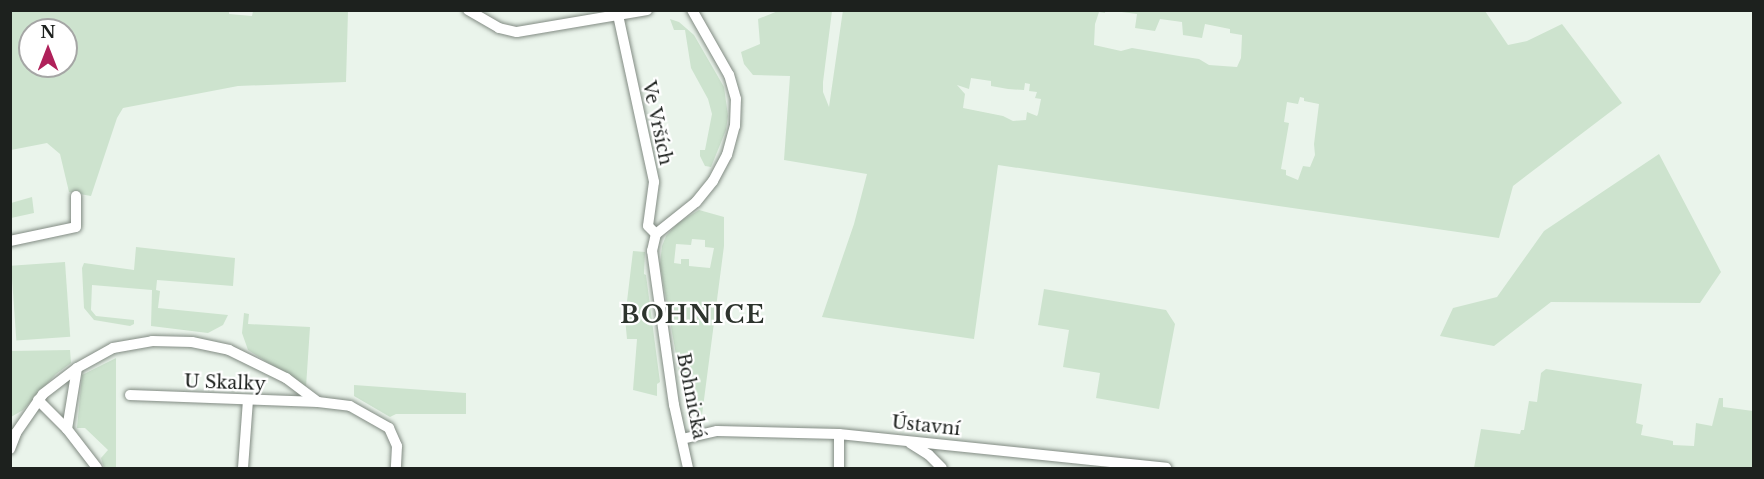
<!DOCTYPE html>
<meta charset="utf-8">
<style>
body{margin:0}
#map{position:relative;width:1764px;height:479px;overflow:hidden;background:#eaf4eb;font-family:"Libre Baskerville",serif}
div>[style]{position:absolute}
.green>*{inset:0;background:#cde3ce;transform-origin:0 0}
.roads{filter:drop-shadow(0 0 2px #828b83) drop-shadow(0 0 2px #828b83)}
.street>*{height:10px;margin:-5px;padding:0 5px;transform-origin:5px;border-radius:5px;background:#fff}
span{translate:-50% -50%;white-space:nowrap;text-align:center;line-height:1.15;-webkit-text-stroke:4.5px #fff;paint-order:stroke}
.street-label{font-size:18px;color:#1d211e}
.district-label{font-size:24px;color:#2d342d;font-weight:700;letter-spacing:1.5px}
.frame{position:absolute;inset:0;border:12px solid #1d211e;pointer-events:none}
.north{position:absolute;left:18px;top:18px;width:60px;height:60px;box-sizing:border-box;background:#fff;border:2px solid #a5a6a5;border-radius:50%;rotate:0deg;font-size:16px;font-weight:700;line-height:24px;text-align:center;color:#1d211e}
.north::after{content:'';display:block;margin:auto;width:21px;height:27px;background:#af215a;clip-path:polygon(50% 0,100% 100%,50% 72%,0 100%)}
</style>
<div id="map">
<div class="green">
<i style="clip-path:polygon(evenodd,229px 10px,229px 14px,252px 16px,253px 11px,348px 11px,346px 82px,238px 86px,123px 108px,117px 118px,91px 196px,69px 192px,60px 154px,47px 143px,11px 150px,10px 11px,229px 10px,30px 30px,66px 30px,66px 66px,30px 66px,30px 30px)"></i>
<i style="clip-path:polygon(evenodd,778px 11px,832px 11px,823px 82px,823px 92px,829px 107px,843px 10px,1105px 11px,1105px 13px,1099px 12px,1095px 24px,1094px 45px,1121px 51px,1132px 48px,1179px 56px,1199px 59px,1209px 65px,1237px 67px,1241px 58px,1242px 35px,1230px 33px,1230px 29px,1205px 24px,1202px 38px,1183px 35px,1182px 22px,1160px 19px,1155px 31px,1135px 28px,1137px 14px,1114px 11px,1485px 11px,1508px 45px,1527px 41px,1562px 24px,1622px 103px,1513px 186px,1499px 238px,998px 165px,974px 339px,822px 317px,854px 224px,867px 174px,784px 160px,790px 76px,753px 75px,744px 64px,741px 52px,760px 44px,758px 19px,778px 11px,971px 78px,991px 81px,991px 86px,1008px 89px,1024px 90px,1025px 83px,1030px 84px,1029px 91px,1037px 92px,1035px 98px,1041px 99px,1038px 114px,1037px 116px,1027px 112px,1026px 120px,1013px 121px,1003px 116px,963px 108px,965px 94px,957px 85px,969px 89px,971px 78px,778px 11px,1300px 97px,1304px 98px,1304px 101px,1319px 104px,1314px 144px,1315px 155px,1310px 167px,1303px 166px,1298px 180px,1286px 175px,1286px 170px,1281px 169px,1289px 123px,1284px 122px,1287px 102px,1298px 104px,1300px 97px)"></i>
<i style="clip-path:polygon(670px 19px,679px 22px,694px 35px,724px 87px,728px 116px,726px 130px,711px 167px,705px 166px,700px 156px,700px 150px,705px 150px,712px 114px,708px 99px,691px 68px,685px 30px,674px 30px)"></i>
<i style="clip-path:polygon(1659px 154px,1721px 272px,1700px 303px,1551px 302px,1494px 346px,1440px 336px,1453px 308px,1497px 297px,1544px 231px)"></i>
<i style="clip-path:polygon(32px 197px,34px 213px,11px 218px,11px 203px)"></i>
<i style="clip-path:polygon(evenodd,699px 210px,724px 217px,724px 246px,702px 415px,685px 405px,660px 265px,662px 246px,666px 236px,678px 223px,699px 210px,692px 239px,705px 240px,705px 247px,714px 248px,710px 268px,689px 266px,689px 259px,681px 259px,681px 264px,674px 263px,676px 244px,691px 245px,692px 239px)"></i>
<i style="clip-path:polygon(136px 247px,235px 258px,233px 286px,157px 280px,156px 290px,160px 291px,158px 308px,228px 315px,223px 325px,208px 333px,151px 326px,152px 290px,92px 285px,91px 310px,96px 316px,134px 320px,134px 324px,130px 326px,94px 320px,84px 308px,82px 268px,84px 263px,134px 270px)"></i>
<i style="clip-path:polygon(633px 251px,645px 252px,644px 274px,646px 275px,660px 382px,657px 384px,657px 396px,633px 390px,637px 339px,627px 339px,625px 318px)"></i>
<i style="left:65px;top:262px;width:75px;height:54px;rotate:86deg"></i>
<i style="clip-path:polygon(1044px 289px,1166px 310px,1175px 324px,1159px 409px,1096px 398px,1100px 373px,1063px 367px,1069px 330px,1038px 325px)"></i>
<i style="clip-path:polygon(244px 313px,249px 314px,248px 324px,310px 327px,306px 387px,248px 350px,242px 333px)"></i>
<i style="clip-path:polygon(70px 350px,71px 363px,56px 374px,23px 410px,11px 417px,10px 351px)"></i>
<i style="clip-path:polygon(116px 358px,116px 468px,104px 468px,101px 458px,108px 450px,85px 428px,77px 428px,82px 375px)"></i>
<i style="clip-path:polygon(1546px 369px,1642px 384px,1636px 423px,1643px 425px,1641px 435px,1673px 441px,1673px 445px,1694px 446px,1696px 423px,1712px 426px,1719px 398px,1723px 398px,1723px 407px,1753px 411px,1753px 468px,1474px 468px,1481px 429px,1520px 434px,1521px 430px,1524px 430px,1529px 401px,1537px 402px,1541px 373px)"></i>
<i style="clip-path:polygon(354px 385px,466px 393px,466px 414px,396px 414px,390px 417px,354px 396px)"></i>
</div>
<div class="roads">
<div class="street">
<i style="left:468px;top:10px;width:36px;rotate:30deg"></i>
<i style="left:499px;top:28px;width:18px;rotate:13deg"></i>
<i style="left:517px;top:32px;width:132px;rotate:-9.6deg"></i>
<i style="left:618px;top:15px;width:171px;rotate:77.8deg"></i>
<i style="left:654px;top:182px;width:44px;rotate:97.8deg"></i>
<i style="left:648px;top:226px;width:11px;rotate:45deg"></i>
<i style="left:10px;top:241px;width:67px;rotate:-12deg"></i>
<i style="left:76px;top:227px;width:31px;rotate:-90deg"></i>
<i style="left:77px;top:368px;width:62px;rotate:99.3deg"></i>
<i style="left:67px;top:429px;width:49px;rotate:52.4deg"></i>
<i style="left:130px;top:395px;width:188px;rotate:2.1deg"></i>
<i style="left:318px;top:402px;width:32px;rotate:7deg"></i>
<i style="left:350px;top:406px;width:45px;rotate:29.4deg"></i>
<i style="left:389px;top:428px;width:20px;rotate:66deg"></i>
<i style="left:397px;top:446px;width:22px;rotate:93deg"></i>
<i style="left:38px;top:400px;width:41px;rotate:45deg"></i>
<i style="left:682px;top:439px;width:36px;rotate:-13deg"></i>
<i style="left:717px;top:431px;width:122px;rotate:1.4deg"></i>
<i style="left:839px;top:434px;width:329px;rotate:5.9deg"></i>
<i style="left:910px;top:443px;width:22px;rotate:32deg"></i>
<i style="left:929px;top:455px;width:18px;rotate:45deg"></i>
<i style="left:10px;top:449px;width:17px;rotate:-69deg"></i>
<i style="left:16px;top:433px;width:47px;rotate:-55.3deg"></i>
<i style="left:43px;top:394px;width:43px;rotate:-37.4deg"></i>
<i style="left:77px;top:368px;width:41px;rotate:-29.1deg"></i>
<i style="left:113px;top:348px;width:40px;rotate:-10deg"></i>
<i style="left:152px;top:341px;width:40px;rotate:1.4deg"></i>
<i style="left:192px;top:342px;width:38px;rotate:12deg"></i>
<i style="left:229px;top:350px;width:64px;rotate:26.2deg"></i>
<i style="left:286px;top:378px;width:40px;rotate:37deg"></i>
<i style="left:243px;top:468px;width:68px;rotate:-85.8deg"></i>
<i style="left:688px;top:468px;width:65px;rotate:-102.5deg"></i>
<i style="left:674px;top:405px;width:156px;rotate:-98.1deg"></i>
<i style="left:652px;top:251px;width:17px;rotate:-77deg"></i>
<i style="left:656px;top:234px;width:51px;rotate:-38.7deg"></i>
<i style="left:696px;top:202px;width:27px;rotate:-51deg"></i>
<i style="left:713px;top:181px;width:30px;rotate:-62deg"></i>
<i style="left:727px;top:155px;width:30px;rotate:-75deg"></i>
<i style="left:735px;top:126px;width:27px;rotate:-88deg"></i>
<i style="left:736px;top:99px;width:25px;rotate:-106deg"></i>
<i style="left:729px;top:75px;width:75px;rotate:-119.6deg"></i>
<i style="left:839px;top:468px;width:34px;rotate:-90deg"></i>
</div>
</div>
<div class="street-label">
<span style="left:657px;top:123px;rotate:78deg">Ve Vrších</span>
<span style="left:225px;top:383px;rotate:2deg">U Skalky</span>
<span style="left:691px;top:396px;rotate:79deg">Bohnická</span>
<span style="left:926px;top:426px;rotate:6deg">Ústavní</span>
</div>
<div class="district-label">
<span style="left:693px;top:315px">BOHNICE</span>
</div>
<div class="frame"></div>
<div class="north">N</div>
</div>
